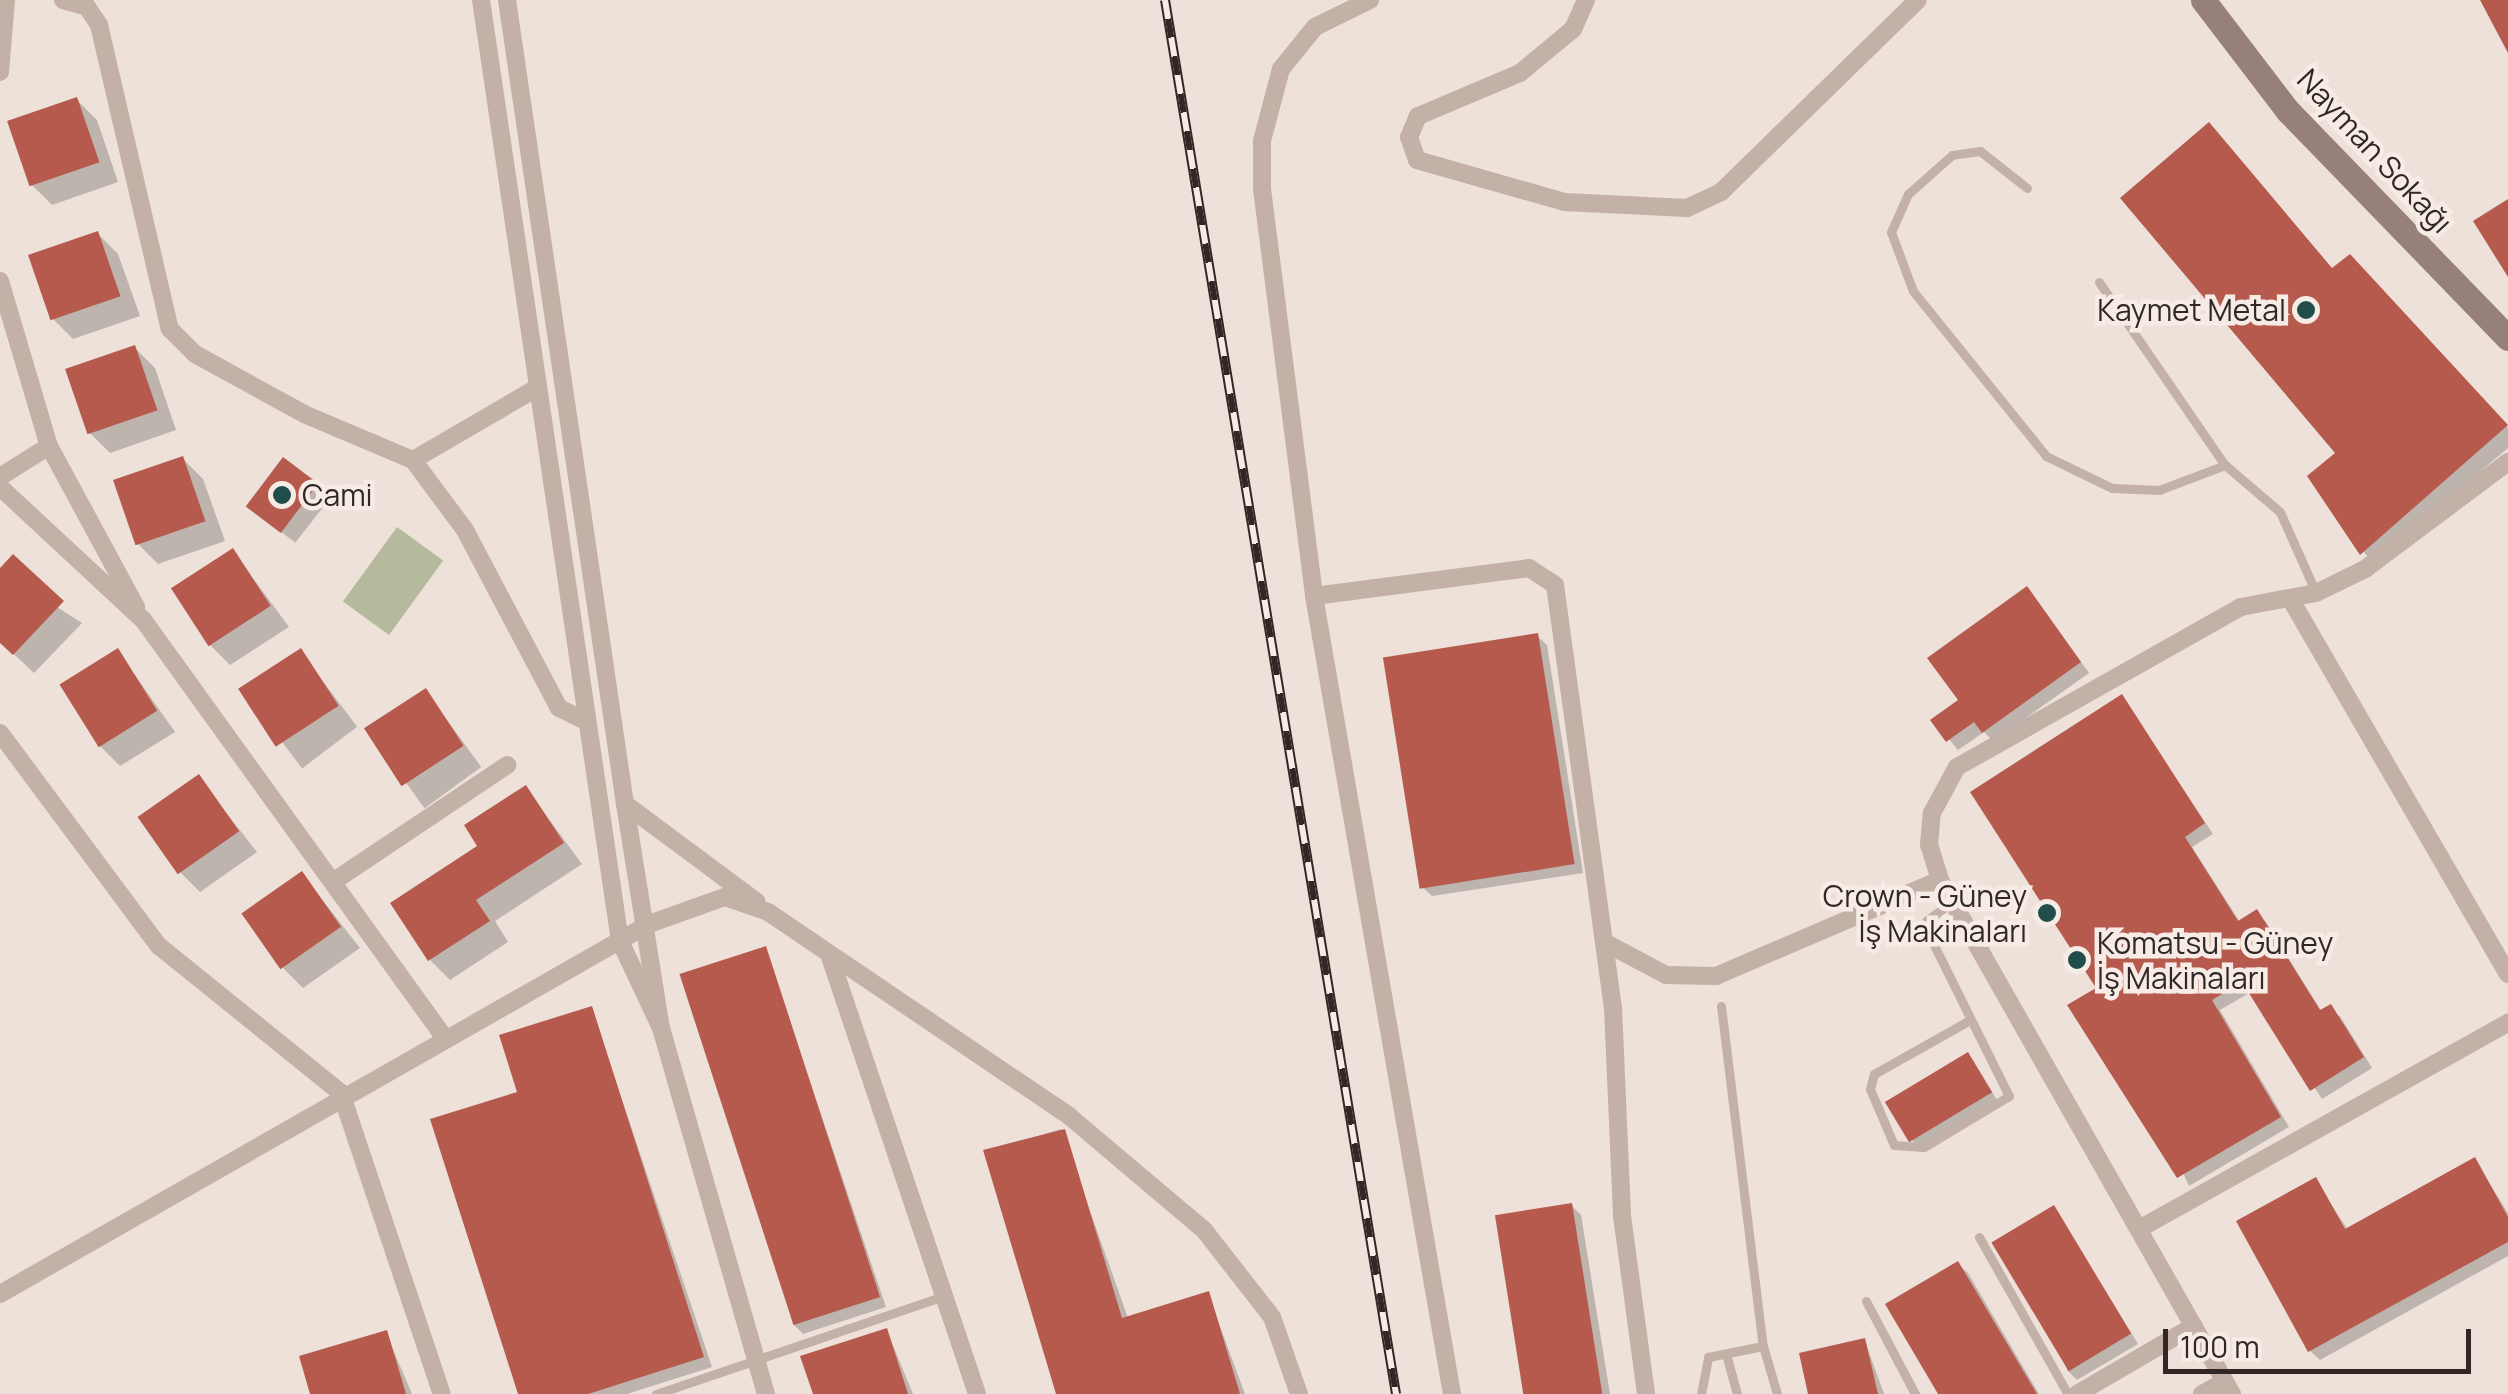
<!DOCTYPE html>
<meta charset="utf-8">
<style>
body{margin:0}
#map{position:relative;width:2508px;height:1394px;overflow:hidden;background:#ede1d9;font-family:Manrope,sans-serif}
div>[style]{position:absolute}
.green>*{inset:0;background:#b4ba9b;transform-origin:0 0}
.shadow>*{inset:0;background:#0003;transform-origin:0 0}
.building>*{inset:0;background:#b65a4e;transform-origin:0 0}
.lane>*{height:9px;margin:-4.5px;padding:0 4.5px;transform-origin:4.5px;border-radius:4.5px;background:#c3b0a7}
.street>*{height:18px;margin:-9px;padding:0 9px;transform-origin:9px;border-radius:9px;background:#c3b0a7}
.secondary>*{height:25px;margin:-12.5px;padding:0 12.5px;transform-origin:12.5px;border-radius:12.5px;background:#978079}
.rail>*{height:10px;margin-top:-5px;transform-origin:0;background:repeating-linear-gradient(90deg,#f6ece5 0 19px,#312826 0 38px);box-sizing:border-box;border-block:2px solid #312826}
.dots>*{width:28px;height:28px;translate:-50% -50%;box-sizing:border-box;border:5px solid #f6ece5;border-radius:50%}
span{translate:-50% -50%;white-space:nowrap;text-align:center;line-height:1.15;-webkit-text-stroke:9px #f6ece5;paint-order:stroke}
.street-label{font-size:30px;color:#312826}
.poi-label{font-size:30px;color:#312826}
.right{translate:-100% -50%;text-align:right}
.left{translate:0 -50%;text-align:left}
.scale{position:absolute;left:2163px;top:1329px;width:308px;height:45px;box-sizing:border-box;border:5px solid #312826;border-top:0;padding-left:12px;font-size:30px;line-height:35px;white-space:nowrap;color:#312826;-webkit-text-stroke:8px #f6ece5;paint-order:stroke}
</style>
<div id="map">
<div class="green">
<i style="left:397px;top:527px;width:57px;height:92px;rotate:36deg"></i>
</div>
<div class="shadow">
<i style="clip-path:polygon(77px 100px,97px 120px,118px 182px,52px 205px,32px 185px)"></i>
<i style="clip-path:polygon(98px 234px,118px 254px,140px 316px,73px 339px,53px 319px)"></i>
<i style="clip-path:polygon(2359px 267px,2508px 428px,2508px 448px,2372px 563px,2311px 477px,2339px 453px,2333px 271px)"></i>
<i style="clip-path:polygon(134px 347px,155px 368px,176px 430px,110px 453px,90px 433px)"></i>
<i style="clip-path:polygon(183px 459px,203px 479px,225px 541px,158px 564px,138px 544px)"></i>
<i style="left:283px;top:461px;width:60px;height:57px;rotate:38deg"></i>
<i style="clip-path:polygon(233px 551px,289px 627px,230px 665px,210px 645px)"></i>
<i style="clip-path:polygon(0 571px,82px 623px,34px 673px,0 641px)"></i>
<i style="clip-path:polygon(2036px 599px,2089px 673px,1993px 741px,1984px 732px,1958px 750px,1934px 721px,1961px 701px)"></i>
<i style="clip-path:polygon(1537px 636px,1547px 645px,1583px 873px,1432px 896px,1422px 887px)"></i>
<i style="clip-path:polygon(118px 651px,175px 732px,120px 766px,100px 746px)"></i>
<i style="left:300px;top:651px;width:95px;height:69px;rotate:53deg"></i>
<i style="left:426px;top:691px;width:94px;height:70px;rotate:54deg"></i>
<i style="clip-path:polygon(2122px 697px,2213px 834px,2192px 847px,2240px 922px,2256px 912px,2266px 922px,2322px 1012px,2340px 1016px,2372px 1068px,2322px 1099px,2251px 992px,2220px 1010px,2289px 1127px,2189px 1186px,2099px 989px)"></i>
<i style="clip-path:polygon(199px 778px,257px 852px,200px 892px,180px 872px)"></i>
<i style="clip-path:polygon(526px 788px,582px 864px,495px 921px,508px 942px,450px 980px,430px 960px,481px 847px)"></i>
<i style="clip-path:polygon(302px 874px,360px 948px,303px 988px,283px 968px)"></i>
<i style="clip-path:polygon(765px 949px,886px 1307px,803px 1334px,793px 1324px)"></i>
<i style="clip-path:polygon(591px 1008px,712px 1367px,627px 1394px,521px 1394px,521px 1093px)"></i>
<i style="left:1968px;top:1055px;width:56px;height:93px;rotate:57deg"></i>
<i style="clip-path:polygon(1061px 1129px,1128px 1318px,1208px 1294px,1245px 1394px,1059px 1394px,986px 1152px)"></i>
<i style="clip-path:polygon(2475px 1160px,2508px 1213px,2508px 1256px,2320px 1360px,2310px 1351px,2315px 1180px,2348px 1230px)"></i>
<i style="clip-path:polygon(1571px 1205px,1581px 1215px,1610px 1394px,1527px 1394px)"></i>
<i style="clip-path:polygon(2054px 1208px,2138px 1344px,2077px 1380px,2067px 1370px)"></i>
<i style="clip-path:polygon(1958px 1264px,1968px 1273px,2039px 1394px,1941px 1394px)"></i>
<i style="clip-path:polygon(887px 1331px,913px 1394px,815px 1394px)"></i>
<i style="clip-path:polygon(386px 1333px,412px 1394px,313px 1394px)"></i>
<i style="clip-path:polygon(1865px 1341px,1884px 1394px,1811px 1394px)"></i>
</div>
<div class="building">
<i style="clip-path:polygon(2480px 0,2508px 0,2508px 53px)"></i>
<i style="left:77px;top:97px;width:69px;height:74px;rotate:71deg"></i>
<i style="clip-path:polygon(2209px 122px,2332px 268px,2350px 254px,2508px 425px,2360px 555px,2307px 476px,2335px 453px,2120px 198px)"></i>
<i style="clip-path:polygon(2508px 199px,2508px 277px,2473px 221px)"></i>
<i style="left:98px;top:231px;width:69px;height:74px;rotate:71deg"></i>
<i style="left:135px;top:345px;width:69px;height:74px;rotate:71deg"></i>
<i style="left:183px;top:456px;width:69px;height:74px;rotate:71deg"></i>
<i style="left:283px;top:457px;width:44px;height:62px;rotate:37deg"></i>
<i style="left:233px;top:548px;width:69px;height:74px;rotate:57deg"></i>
<i style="clip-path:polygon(13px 554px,64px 601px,13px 655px,0 643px,0 568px)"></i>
<i style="clip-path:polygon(2027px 586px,2081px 662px,1982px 733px,1974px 722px,1946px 742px,1930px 720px,1958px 700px,1927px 658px)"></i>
<i style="left:1538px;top:633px;width:234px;height:157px;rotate:81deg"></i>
<i style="left:118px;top:648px;width:74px;height:69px;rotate:58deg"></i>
<i style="left:301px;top:648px;width:69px;height:75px;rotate:57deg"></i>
<i style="left:426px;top:688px;width:69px;height:74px;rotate:57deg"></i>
<i style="clip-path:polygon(2122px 694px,2205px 823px,2185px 837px,2238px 921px,2257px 909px,2320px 1010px,2331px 1004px,2364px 1057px,2310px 1091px,2242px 982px,2212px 1000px,2281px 1117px,2177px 1178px,2067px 1005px,2096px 988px,1970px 792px)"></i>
<i style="left:199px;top:774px;width:70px;height:75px;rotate:55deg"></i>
<i style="clip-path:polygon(526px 785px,564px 843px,476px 900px,490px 921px,428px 961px,390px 903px,477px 846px,464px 825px)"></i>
<i style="left:302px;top:871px;width:68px;height:74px;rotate:55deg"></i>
<i style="left:766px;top:946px;width:369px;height:91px;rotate:72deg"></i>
<i style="clip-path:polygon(592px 1006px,704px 1357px,588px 1394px,518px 1394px,430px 1119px,517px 1092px,499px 1035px)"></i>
<i style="left:1968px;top:1052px;width:47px;height:97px;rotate:59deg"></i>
<i style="clip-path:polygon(1065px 1129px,1122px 1318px,1209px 1291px,1240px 1394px,1056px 1394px,983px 1150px)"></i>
<i style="clip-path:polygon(2475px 1157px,2508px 1217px,2508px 1242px,2308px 1352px,2236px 1221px,2316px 1177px,2345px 1229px)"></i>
<i style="left:1572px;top:1203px;width:193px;height:78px;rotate:81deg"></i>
<i style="left:2054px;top:1205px;width:150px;height:73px;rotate:59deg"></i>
<i style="clip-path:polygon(1958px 1261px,2037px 1394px,1938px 1394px,1885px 1304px)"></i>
<i style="clip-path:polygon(887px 1328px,908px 1394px,813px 1394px,800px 1356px)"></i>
<i style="clip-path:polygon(387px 1330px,406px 1394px,310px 1394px,299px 1356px)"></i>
<i style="clip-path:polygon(1865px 1338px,1878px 1394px,1808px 1394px,1799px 1353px)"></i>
</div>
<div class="lane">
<i style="left:2027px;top:188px;width:60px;rotate:-141.8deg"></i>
<i style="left:1980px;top:151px;width:28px;rotate:172deg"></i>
<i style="left:1952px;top:155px;width:59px;rotate:138.4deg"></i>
<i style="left:1908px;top:194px;width:42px;rotate:114.1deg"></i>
<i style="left:1891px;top:232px;width:63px;rotate:69.6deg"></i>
<i style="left:1913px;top:291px;width:212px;rotate:51.1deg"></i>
<i style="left:2046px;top:456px;width:73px;rotate:25.9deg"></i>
<i style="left:2112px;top:488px;width:47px;rotate:2.4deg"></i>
<i style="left:2159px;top:490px;width:71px;rotate:-20.7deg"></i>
<i style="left:2225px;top:465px;width:72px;rotate:40.5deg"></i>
<i style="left:2280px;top:512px;width:89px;rotate:66deg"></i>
<i style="left:2099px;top:282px;width:222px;rotate:55.5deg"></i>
<i style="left:1952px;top:902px;width:32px;rotate:144deg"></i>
<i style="left:1926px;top:921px;width:21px;rotate:73deg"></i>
<i style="left:1932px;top:941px;width:173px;rotate:63.6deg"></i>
<i style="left:2009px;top:1096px;width:99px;rotate:149deg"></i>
<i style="left:1924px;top:1147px;width:30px;rotate:-176deg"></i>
<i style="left:1894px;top:1145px;width:61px;rotate:-113.2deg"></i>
<i style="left:1870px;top:1089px;width:16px;rotate:-75deg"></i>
<i style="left:1874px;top:1074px;width:108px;rotate:-29.4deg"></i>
<i style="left:1721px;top:1006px;width:343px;rotate:83deg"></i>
<i style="left:1763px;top:1346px;width:50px;rotate:73.7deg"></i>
<i style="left:1979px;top:1237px;width:180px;rotate:60.5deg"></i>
<i style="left:1866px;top:1301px;width:105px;rotate:62.2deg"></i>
<i style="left:1726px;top:1354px;width:41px;rotate:74.6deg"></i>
<i style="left:656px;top:1394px;width:304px;rotate:-18.8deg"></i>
<i style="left:1701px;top:1394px;width:38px;rotate:-79deg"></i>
<i style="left:1708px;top:1357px;width:56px;rotate:-11.3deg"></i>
</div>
<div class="street">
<i style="left:63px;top:0;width:25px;rotate:16deg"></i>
<i style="left:87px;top:7px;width:22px;rotate:56deg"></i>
<i style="left:99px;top:25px;width:312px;rotate:76.9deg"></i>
<i style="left:170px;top:329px;width:35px;rotate:45deg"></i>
<i style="left:195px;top:354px;width:124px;rotate:28.8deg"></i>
<i style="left:304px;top:414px;width:118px;rotate:22.9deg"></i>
<i style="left:413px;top:460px;width:87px;rotate:53.4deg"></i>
<i style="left:465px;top:530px;width:201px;rotate:62.2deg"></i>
<i style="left:559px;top:708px;width:25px;rotate:26deg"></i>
<i style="left:481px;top:0;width:951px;rotate:81.6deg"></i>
<i style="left:620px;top:941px;width:96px;rotate:64.8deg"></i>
<i style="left:507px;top:0;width:813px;rotate:81.65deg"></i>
<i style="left:625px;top:804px;width:164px;rotate:36.6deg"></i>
<i style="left:1370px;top:0;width:61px;rotate:153.9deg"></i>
<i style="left:1315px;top:27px;width:54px;rotate:129deg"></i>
<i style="left:1281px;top:69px;width:74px;rotate:104.8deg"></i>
<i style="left:1262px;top:141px;width:48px;rotate:90deg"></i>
<i style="left:1262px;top:189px;width:410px;rotate:82.7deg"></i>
<i style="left:1314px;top:596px;width:810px;rotate:80.19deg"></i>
<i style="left:1586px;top:0;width:32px;rotate:114deg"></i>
<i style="left:1573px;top:29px;width:69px;rotate:140.3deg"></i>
<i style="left:1520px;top:73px;width:111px;rotate:157.1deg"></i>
<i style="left:1418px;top:116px;width:23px;rotate:113deg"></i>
<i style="left:1409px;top:137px;width:24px;rotate:71deg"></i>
<i style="left:1417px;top:160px;width:153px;rotate:15.9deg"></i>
<i style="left:1564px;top:202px;width:123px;rotate:2.8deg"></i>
<i style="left:1687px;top:208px;width:38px;rotate:-25deg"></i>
<i style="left:1721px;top:192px;width:275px;rotate:-44.3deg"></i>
<i style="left:0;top:72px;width:72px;rotate:-85.2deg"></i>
<i style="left:0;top:281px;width:172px;rotate:73.5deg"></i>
<i style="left:49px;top:446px;width:183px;rotate:61.6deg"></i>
<i style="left:413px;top:460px;width:141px;rotate:-30.2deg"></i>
<i style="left:0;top:477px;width:58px;rotate:-32.3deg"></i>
<i style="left:0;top:487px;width:197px;rotate:42.9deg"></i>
<i style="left:144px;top:621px;width:513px;rotate:54.2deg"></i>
<i style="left:1314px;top:596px;width:217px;rotate:-7.4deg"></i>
<i style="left:1529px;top:568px;width:31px;rotate:33deg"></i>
<i style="left:1555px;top:585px;width:427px;rotate:82.2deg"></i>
<i style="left:1613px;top:1008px;width:208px;rotate:87.5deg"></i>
<i style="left:1622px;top:1216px;width:180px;rotate:82.3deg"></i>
<i style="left:2291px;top:600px;width:432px;rotate:59.9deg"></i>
<i style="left:0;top:733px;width:266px;rotate:53.3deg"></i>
<i style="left:159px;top:946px;width:234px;rotate:38.9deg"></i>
<i style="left:341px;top:1093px;width:317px;rotate:71.5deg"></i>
<i style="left:625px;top:804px;width:227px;rotate:80.9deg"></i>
<i style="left:661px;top:1028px;width:381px;rotate:74deg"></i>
<i style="left:337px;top:879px;width:205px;rotate:-33.8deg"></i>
<i style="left:1604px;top:942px;width:70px;rotate:28deg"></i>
<i style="left:1666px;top:975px;width:50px;rotate:1.1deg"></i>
<i style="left:1716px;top:976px;width:244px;rotate:-23.2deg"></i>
<i style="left:829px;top:954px;width:464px;rotate:71.4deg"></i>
<i style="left:2139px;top:1229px;width:423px;rotate:-29.2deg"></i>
<i style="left:0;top:1294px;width:747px;rotate:-29.69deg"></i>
<i style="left:649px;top:924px;width:81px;rotate:-19.6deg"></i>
<i style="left:725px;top:897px;width:46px;rotate:19.2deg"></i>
<i style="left:768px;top:912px;width:364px;rotate:34.1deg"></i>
<i style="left:1069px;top:1116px;width:177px;rotate:40.2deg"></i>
<i style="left:1204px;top:1230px;width:110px;rotate:52deg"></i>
<i style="left:1272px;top:1317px;width:82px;rotate:70.7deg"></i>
<i style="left:2077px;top:1394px;width:135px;rotate:-30.2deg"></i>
<i style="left:2202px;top:1394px;width:26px;rotate:-29deg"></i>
<i style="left:2232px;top:1394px;width:591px;rotate:-119.6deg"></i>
<i style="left:1940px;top:880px;width:37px;rotate:-107deg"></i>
<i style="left:1929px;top:845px;width:32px;rotate:-85deg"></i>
<i style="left:1932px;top:813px;width:52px;rotate:-61.5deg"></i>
<i style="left:1957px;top:767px;width:326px;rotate:-29.4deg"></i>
<i style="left:2241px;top:607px;width:76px;rotate:-10.6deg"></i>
<i style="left:2316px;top:593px;width:55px;rotate:-26.1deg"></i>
<i style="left:2365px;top:569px;width:179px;rotate:-36.8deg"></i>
</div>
<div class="secondary">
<i style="left:2203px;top:0;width:140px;rotate:52.6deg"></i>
<i style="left:2288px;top:111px;width:316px;rotate:45.9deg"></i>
</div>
<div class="rail">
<i style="left:1165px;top:0;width:1413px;rotate:80.59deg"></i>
</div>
<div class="dots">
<i style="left:2306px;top:310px;background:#214d4a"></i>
<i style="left:282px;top:495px;background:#214d4a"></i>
<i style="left:2047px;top:913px;background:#214d4a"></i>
<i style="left:2077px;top:960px;background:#214d4a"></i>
</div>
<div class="street-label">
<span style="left:2375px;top:151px;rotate:47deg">Nayman Sokağı</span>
</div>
<div class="poi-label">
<span class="right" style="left:2286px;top:310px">Kaymet Metal</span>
<span class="left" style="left:302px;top:495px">Cami</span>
<span class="right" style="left:2027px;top:913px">Crown - Güney<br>İş Makinaları</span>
<span class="left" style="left:2097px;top:960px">Komatsu - Güney<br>İş Makinaları</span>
</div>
<div class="scale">100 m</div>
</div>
